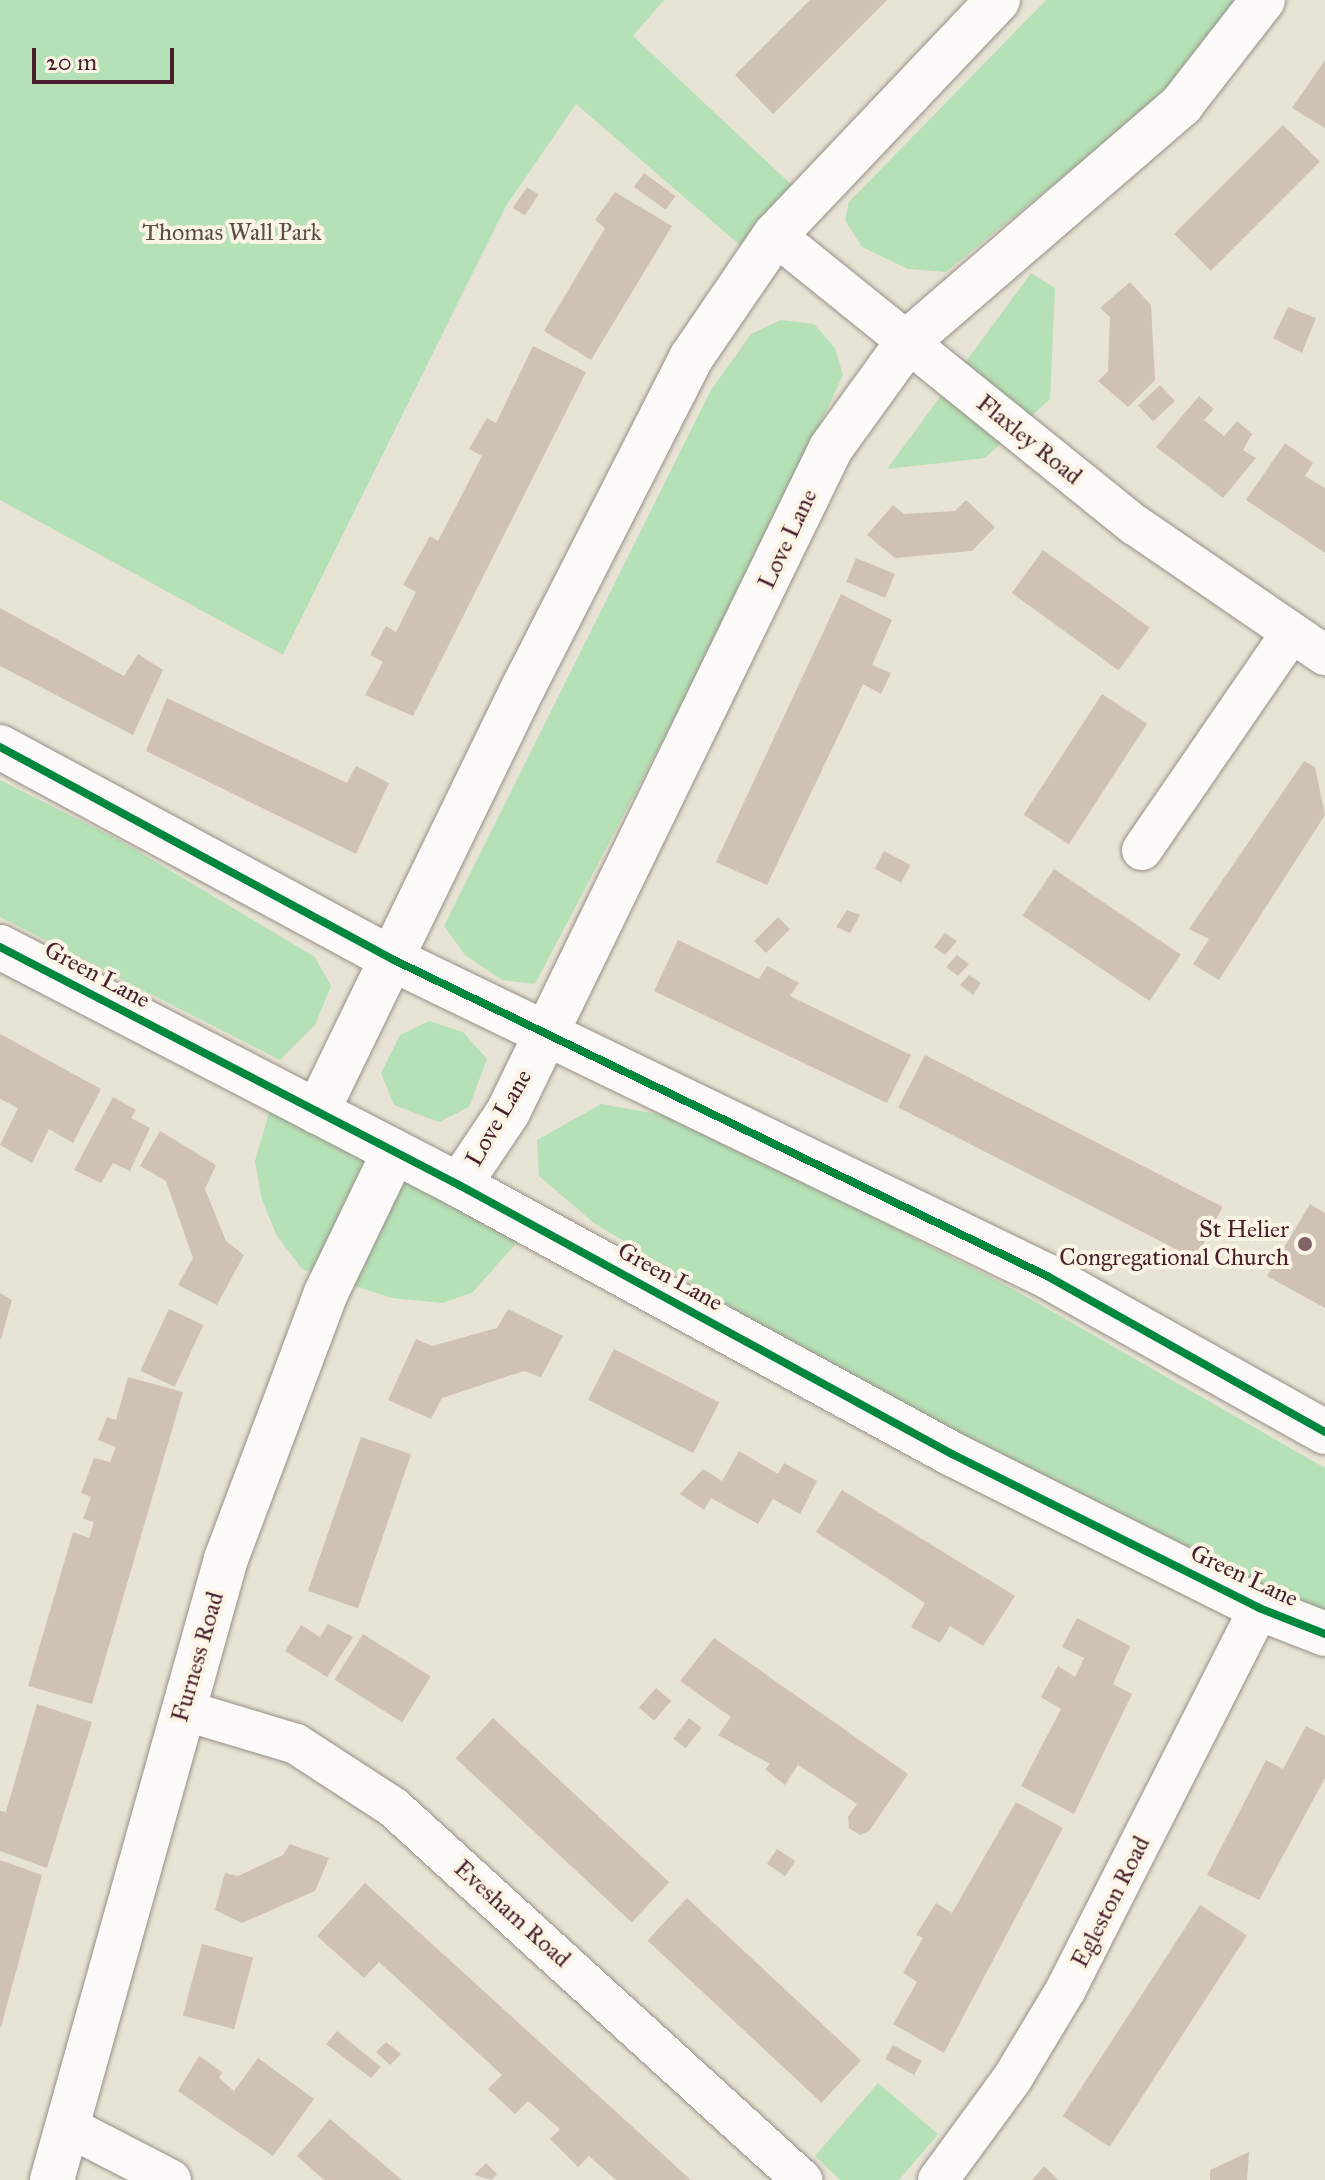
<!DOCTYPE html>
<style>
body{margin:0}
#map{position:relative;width:1325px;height:2180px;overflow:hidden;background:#e8e4d5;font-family:"IM FELL Great Primer",serif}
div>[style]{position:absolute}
.green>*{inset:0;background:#b6e0b5}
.building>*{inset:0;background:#d0c1b5;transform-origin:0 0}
.roads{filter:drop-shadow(0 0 2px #988f89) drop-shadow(0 0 2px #988f89)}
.street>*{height:40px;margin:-20px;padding:0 20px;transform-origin:20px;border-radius:20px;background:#fcfbf9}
.secondary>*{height:44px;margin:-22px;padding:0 22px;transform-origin:22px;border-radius:22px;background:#fcfbf9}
.cycleway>*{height:8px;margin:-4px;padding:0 4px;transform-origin:4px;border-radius:4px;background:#00873e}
.dots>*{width:22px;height:22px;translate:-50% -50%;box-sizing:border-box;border:4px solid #fcf5e5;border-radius:50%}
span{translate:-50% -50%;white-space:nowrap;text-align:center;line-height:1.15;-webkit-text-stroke:8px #fcf5e5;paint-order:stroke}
.park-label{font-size:24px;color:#5b4e47}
.street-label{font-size:24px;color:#4a1f2b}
.poi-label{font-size:24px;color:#4a1f2b}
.right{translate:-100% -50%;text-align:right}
.scale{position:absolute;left:32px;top:48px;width:142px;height:36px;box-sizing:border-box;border:4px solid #4a1f2b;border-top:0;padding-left:10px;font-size:24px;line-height:28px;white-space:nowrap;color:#4a1f2b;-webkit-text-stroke:6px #fcf5e5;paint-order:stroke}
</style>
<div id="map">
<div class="green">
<i style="clip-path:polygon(0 0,664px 0,633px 36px,795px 188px,749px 253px,576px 104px,506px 206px,283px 655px,0 500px)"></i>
<i style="clip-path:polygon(1046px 0,1240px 0,1173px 87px,946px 272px,908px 269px,862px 247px,845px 220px,849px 202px)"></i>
<i style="clip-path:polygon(1031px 273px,1055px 288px,1050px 399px,985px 458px,887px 469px)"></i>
<i style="clip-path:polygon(781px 320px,814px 324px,835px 348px,843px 375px,760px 555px,535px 984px,502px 980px,465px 955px,444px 926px,711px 390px,751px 334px)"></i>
<i style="clip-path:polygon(0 780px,121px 841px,315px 957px,331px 986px,315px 1025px,280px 1060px,0 917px)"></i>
<i style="clip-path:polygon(429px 1021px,463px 1032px,487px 1059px,469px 1107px,439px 1122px,394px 1105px,381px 1073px,400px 1035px)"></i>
<i style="clip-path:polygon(273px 1099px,526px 1232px,473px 1292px,443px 1303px,392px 1298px,302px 1269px,277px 1236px,262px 1200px,255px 1161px)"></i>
<i style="clip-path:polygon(601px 1104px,680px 1118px,1013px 1289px,1325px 1468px,1325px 1616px,890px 1404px,594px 1223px,539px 1176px,537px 1140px)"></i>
<i style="clip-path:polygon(878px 2083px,938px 2134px,899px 2180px,840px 2180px,815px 2156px)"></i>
</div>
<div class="building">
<i style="clip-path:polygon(810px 0,887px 0,773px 114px,735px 75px)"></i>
<i style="clip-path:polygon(1325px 60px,1325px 128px,1292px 108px)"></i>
<i style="left:1283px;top:125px;width:52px;height:154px;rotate:45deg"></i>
<i style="left:644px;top:173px;width:39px;height:17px;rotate:36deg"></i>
<i style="left:527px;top:187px;width:14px;height:25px;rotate:34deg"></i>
<i style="clip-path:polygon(615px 192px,672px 226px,591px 360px,544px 331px,605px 228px,595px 220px)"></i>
<i style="clip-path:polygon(1130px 282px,1151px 305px,1155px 380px,1128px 407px,1098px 381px,1108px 371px,1110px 317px,1100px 308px)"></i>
<i style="clip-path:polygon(1288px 307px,1316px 318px,1302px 353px,1273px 338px)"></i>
<i style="clip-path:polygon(533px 346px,586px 372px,413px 716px,365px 695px,383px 662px,370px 655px,386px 626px,396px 632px,416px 592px,403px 585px,430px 536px,438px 541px,482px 456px,469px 449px,487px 418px,496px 423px)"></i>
<i style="left:1160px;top:385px;width:22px;height:30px;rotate:47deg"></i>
<i style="clip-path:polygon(1199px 396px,1214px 409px,1204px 420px,1224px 436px,1237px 421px,1252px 434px,1243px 450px,1256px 458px,1223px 498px,1156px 447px)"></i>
<i style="clip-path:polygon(1285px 443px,1313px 463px,1305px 476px,1325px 488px,1325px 553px,1246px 500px)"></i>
<i style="clip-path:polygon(966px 500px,995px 527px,972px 551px,895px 558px,867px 535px,893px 505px,904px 514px,955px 511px)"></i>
<i style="left:1043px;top:550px;width:132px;height:53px;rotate:36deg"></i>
<i style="left:856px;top:558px;width:42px;height:26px;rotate:22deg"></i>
<i style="clip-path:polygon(841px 594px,892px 620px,872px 665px,891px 673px,881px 694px,863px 684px,767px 885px,716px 862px)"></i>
<i style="clip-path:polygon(0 608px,124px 676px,138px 654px,163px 670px,133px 735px,0 666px)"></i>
<i style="left:1102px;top:694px;width:54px;height:144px;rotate:33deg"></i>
<i style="clip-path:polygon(167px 698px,347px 783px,356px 766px,389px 783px,356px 854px,146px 751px)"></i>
<i style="clip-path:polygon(1304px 761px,1315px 767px,1325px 815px,1219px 980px,1193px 964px,1209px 939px,1189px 929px)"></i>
<i style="left:884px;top:851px;width:30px;height:20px;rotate:28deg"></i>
<i style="left:1054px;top:869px;width:153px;height:56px;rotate:34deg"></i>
<i style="clip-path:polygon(847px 910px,860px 915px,850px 933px,836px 927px)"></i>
<i style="left:778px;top:917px;width:17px;height:34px;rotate:45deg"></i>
<i style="clip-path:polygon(945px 933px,957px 941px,945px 955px,934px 947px)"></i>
<i style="clip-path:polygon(678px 940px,759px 979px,767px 966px,799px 983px,790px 996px,911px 1055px,887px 1103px,654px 991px)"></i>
<i style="clip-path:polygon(957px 955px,969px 964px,958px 976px,946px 967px)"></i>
<i style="clip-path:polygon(969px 975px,981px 983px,973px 995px,960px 985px)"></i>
<i style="clip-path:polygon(0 1034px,101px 1089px,73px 1143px,49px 1129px,32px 1163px,0 1145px,18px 1108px,0 1099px)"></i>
<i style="left:925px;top:1055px;width:334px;height:59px;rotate:27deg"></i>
<i style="clip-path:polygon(113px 1097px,136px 1110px,131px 1118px,150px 1128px,130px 1171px,113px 1163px,101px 1183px,74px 1170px)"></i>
<i style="clip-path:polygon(160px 1131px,216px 1165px,205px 1189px,226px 1241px,244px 1255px,217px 1305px,178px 1285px,193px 1258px,166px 1181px,140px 1166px)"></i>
<i style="clip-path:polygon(1310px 1204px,1325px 1213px,1325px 1308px,1267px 1276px)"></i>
<i style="clip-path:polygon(0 1293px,12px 1300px,1px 1339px,0 1339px)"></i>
<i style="left:169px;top:1309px;width:38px;height:68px;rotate:25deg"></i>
<i style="clip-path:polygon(508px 1309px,563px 1336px,541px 1377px,524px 1371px,442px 1398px,431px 1419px,388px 1400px,416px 1339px,432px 1346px,497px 1328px)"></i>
<i style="left:614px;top:1349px;width:118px;height:57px;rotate:27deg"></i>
<i style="clip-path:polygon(128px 1377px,183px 1392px,92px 1704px,28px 1686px,73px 1532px,89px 1538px,94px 1522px,83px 1519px,91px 1497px,81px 1493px,94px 1458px,110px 1462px,116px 1447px,98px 1440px,107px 1417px,116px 1420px)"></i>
<i style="left:361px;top:1437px;width:53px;height:163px;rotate:19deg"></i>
<i style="clip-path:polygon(739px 1451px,778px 1474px,784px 1463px,817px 1481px,800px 1514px,773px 1499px,758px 1524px,711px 1498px,704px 1510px,680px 1494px,703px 1469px,722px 1481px)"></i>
<i style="clip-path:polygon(842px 1490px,1015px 1596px,983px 1646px,950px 1626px,940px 1643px,911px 1627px,925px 1603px,816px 1532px)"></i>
<i style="clip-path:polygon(1077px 1618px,1130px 1646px,1113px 1684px,1132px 1694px,1074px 1814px,1021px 1786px,1061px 1709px,1041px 1697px,1058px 1666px,1075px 1677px,1084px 1658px,1062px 1647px)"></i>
<i style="clip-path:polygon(328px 1624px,353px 1637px,327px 1677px,285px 1651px,301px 1625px,320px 1637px)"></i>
<i style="left:363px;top:1634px;width:80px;height:54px;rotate:32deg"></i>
<i style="clip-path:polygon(714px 1638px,908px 1774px,869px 1831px,860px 1835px,849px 1828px,848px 1817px,857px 1804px,798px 1765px,785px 1785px,765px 1769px,770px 1764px,718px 1735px,731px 1717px,680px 1681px)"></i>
<i style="left:656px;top:1688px;width:20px;height:26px;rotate:41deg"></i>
<i style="clip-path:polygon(37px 1704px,92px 1722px,47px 1868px,0 1851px,0 1811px,6px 1812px)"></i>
<i style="left:493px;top:1718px;width:241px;height:55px;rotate:43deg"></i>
<i style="left:689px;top:1718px;width:16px;height:26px;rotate:38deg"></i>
<i style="clip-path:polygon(1306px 1726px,1325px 1736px,1325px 1778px,1259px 1900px,1207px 1875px,1266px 1760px,1283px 1769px)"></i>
<i style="clip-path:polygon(1016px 1802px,1063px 1828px,944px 2053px,893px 2024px,917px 1982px,903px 1973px,923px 1938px,916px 1935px,936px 1903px,952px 1913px)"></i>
<i style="clip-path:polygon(290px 1844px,329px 1858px,315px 1891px,242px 1923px,215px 1910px,225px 1873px,238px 1876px,283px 1855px)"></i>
<i style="left:777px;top:1849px;width:22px;height:18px;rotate:34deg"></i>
<i style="clip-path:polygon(0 1860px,42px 1875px,1px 2027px,0 2027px)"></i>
<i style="clip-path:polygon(365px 1883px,691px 2180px,616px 2180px,589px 2156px,578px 2167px,550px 2139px,560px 2129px,528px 2101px,515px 2114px,488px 2089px,502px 2075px,379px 1962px,364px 1978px,317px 1936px)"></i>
<i style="left:687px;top:1898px;width:238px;height:58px;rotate:43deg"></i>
<i style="left:1200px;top:1905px;width:56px;height:252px;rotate:33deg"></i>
<i style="left:202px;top:1944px;width:53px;height:74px;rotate:15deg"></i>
<i style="clip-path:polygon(337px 2031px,381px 2067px,371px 2078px,326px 2044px)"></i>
<i style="clip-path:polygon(386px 2042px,401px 2054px,390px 2065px,376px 2052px)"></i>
<i style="left:893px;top:2045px;width:33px;height:16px;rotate:29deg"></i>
<i style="clip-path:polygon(199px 2056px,222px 2072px,219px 2078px,234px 2091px,258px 2058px,314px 2099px,273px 2156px,178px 2091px)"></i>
<i style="clip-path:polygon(330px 2119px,402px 2180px,324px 2180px,297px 2156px)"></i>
<i style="clip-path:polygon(1249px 2152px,1247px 2180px,1210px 2180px,1210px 2170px)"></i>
<i style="clip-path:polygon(486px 2163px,497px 2174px,492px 2180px,474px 2175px)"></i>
<i style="clip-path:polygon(1044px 2166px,1058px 2180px,1032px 2180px)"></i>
</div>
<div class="roads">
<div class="street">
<i style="left:775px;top:235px;width:462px;rotate:38.9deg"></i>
<i style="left:1135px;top:525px;width:230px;rotate:34.4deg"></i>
<i style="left:1142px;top:850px;width:261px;rotate:-55.5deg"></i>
<i style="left:183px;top:1710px;width:118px;rotate:16.7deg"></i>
<i style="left:296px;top:1744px;width:116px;rotate:33deg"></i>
<i style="left:393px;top:1807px;width:554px;rotate:42.36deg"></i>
<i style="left:67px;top:2126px;width:117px;rotate:27.4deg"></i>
<i style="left:938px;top:2180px;width:125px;rotate:-53.8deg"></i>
<i style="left:1012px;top:2079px;width:105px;rotate:-59deg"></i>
<i style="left:1066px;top:1989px;width:427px;rotate:-63.1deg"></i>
</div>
<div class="secondary">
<i style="left:0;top:747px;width:448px;rotate:28.4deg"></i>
<i style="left:394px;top:960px;width:725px;rotate:25.82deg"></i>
<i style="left:1047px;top:1276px;width:319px;rotate:29.3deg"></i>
<i style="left:0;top:947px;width:517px;rotate:27.41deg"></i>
<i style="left:459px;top:1185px;width:562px;rotate:28.62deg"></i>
<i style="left:952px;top:1454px;width:343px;rotate:26.6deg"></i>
<i style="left:1259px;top:1608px;width:71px;rotate:21.5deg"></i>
<i style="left:317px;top:1112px;width:474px;rotate:-64.1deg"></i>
<i style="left:524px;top:686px;width:368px;rotate:-63deg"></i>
<i style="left:691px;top:358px;width:149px;rotate:-55.7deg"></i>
<i style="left:775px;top:235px;width:324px;rotate:-46.5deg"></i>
<i style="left:459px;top:1185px;width:88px;rotate:-56.1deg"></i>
<i style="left:508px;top:1112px;width:738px;rotate:-64.06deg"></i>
<i style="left:831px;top:448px;width:133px;rotate:-54.2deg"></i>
<i style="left:909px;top:340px;width:361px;rotate:-40.8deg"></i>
<i style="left:1182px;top:104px;width:132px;rotate:-52.1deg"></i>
<i style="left:52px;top:2180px;width:645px;rotate:-74.35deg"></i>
<i style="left:226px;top:1559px;width:284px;rotate:-69.4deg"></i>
<i style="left:326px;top:1293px;width:157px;rotate:-64.3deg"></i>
</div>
</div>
<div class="cycleway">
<i style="left:0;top:747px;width:448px;rotate:28.4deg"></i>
<i style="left:394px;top:960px;width:725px;rotate:25.82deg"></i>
<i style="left:1047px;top:1276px;width:319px;rotate:29.3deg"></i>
<i style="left:0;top:947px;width:517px;rotate:27.41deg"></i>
<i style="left:459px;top:1185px;width:562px;rotate:28.62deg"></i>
<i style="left:952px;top:1454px;width:343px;rotate:26.6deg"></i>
<i style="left:1259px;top:1608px;width:71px;rotate:21.5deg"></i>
</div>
<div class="dots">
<i style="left:1305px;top:1244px;background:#816466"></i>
</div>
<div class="park-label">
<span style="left:232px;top:233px">Thomas Wall Park</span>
</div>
<div class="street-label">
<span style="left:1029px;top:440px;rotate:39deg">Flaxley Road</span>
<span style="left:788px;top:539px;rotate:-65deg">Love Lane</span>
<span style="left:97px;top:975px;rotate:28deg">Green Lane</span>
<span style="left:499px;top:1118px;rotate:-60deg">Love Lane</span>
<span style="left:670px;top:1277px;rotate:29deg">Green Lane</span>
<span style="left:1244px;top:1576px;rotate:25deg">Green Lane</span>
<span style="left:198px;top:1657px;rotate:-74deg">Furness Road</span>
<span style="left:1111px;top:1902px;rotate:-63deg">Egleston Road</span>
<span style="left:512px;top:1914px;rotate:42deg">Evesham Road</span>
</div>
<div class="poi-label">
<span class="right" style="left:1289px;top:1244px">St Helier<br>Congregational Church</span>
</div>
<div class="scale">20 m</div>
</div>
